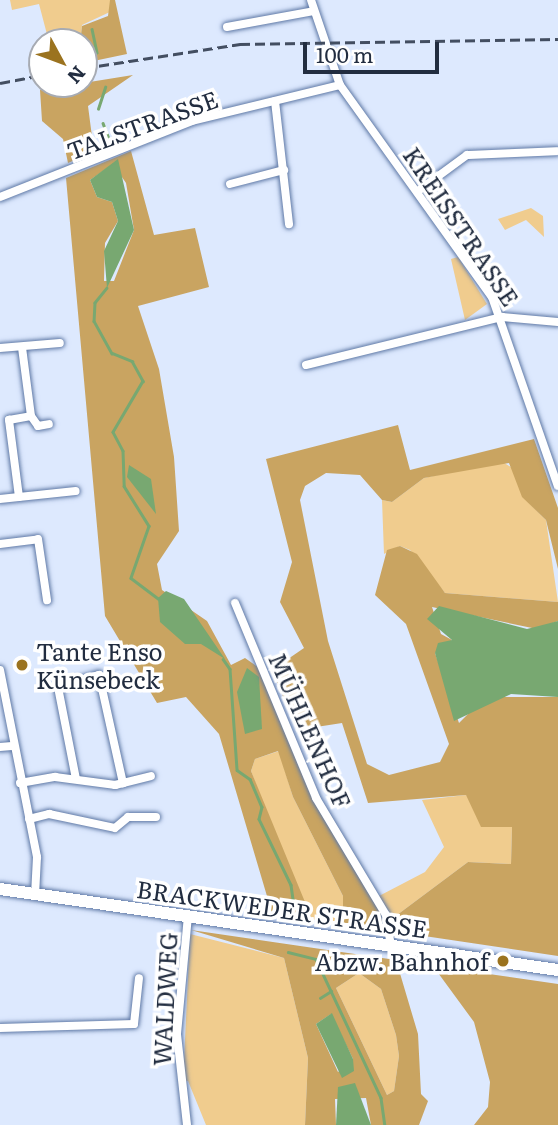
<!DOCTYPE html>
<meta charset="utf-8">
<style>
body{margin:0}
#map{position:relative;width:558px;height:1125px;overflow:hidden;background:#dde9fe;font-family:Literata,serif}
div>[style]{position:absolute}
.green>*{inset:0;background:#f0cc8e}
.forest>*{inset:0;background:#c9a461}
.water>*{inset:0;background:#78a871}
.stream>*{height:2.5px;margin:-1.25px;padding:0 1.25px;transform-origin:1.25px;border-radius:1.25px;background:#78a871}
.roads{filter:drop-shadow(0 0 2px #5f79a6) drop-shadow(0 0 2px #5f79a6)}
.street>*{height:8px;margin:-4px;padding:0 4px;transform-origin:4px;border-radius:4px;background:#fff}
.secondary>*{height:12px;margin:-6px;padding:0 6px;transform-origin:6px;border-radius:6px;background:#fff}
.rail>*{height:2.5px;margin-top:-1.25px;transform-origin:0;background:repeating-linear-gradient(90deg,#434e61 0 10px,transparent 0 15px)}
.dots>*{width:19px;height:19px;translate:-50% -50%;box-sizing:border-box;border:4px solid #fff;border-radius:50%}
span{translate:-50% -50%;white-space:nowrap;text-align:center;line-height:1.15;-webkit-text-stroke:7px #fff;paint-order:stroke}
.street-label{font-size:24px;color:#222d40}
.poi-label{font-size:24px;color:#222d40}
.left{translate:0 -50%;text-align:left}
.right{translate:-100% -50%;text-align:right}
.north{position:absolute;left:28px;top:28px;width:70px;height:70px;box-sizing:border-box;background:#fff;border:2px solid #a7abb3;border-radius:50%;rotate:131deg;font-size:19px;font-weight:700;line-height:28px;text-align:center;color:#222d40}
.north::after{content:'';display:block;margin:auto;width:24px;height:32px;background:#9b731f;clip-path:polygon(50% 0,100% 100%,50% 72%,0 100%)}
.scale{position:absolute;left:303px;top:42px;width:136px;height:32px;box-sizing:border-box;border:4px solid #222d40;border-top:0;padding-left:9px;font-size:21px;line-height:24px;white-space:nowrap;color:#222d40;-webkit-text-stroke:5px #fff;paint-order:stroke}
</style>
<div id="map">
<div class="green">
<i style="clip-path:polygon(10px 0,110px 0,112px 11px,82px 25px,81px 35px,49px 42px,39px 4px,12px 10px)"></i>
<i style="clip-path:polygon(531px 208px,543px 216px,544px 237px,526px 220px,505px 230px,498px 219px)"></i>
<i style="clip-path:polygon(458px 257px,487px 304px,465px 320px,451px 259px)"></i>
<i style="clip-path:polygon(501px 461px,514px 469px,523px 497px,546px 520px,558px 602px,445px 593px,410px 550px,400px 546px,384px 554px,382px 500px,392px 502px,424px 478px)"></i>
<i style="clip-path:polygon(279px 751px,293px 797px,343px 896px,343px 926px,312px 919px,285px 864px,251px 771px,255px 759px)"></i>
<i style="clip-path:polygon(466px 795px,512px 827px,511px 864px,468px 862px,393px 918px,379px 896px,425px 872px,444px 847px,422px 800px)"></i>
<i style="clip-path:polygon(190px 934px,284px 958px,308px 1058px,305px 1125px,206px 1125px,188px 1081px,183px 1082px)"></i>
<i style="clip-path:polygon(359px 973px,381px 989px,396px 1035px,399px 1056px,394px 1091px,387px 1095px,336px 988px)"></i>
</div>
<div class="forest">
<i style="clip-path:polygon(110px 0,115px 0,127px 54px,84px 63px,84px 42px,52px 42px,81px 35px,82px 26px,108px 16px)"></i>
<i style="clip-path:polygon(133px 75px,88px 106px,94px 152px,68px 163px,63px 139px,42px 121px,40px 90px)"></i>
<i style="clip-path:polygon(evenodd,131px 151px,154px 235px,195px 228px,209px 287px,138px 306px,159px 369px,174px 457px,179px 531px,157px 564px,162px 590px,207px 621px,231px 665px,245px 658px,259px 668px,314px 799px,381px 913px,383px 931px,343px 926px,343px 896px,293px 797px,278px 751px,255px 759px,251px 771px,312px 919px,272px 913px,219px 734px,186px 697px,157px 703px,105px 616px,66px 178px,131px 151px,113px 164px,126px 183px,134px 230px,114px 281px,104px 281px,105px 243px,118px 221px,112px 202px,97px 197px,90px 180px,113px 164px)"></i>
<i style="clip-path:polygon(398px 425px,410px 470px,534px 439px,558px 508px,558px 569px,546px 520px,522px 497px,509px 463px,424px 478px,392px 502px,382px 500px,360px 475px,326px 473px,305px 486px,300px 500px,328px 641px,367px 764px,389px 775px,440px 762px,449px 744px,406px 624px,375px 595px,387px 550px,400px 546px,417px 554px,445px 593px,558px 602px,558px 621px,537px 629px,432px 607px,441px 634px,452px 640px,435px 653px,459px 723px,474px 708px,500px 697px,558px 697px,558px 956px,404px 933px,393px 918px,468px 862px,511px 864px,512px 827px,481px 827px,466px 795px,368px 803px,342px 723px,297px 730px,272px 670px,304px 648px,280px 602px,292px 562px,266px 459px)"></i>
<i style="clip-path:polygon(evenodd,191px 930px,396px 960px,418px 1034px,421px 1094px,428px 1101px,419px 1125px,371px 1125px,366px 1098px,335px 1099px,336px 1125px,305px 1125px,308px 1058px,284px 958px,191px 930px,359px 973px,381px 989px,396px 1035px,399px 1056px,394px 1091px,387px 1095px,336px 988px,359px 973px,191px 930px,331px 1014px,353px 1059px,338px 1072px,316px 1024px,331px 1014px)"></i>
<i style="clip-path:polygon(433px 966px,558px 984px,558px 1125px,474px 1125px,488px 1107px,490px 1082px,474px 1022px)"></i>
</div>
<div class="water">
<i style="clip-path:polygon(118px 159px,134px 230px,107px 288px,104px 251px,118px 221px,112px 202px,97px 197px,90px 180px)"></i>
<i style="clip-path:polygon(129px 465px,151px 479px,156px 514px,127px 477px)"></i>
<i style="clip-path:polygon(166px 591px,184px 599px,225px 659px,201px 644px,185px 644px,160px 622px,158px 598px)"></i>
<i style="clip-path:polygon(439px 606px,527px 629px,558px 621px,558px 697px,511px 694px,454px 721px,435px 653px,438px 643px,452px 640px,427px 619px)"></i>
<i style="clip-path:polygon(247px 668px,259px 677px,262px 729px,245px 734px,237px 692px)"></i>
<i style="clip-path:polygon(332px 1013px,353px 1059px,354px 1071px,342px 1078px,316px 1024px)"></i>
<i style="clip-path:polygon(355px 1083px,371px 1125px,336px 1125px,338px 1087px)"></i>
</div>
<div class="stream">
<i style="left:92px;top:29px;width:24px;rotate:78deg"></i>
<i style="left:98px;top:109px;width:23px;rotate:-72deg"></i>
<i style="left:103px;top:123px;width:17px;rotate:69deg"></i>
<i style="left:107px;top:288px;width:19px;rotate:129deg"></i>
<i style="left:95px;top:303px;width:18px;rotate:93deg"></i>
<i style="left:94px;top:321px;width:37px;rotate:61deg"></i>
<i style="left:112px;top:353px;width:22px;rotate:22deg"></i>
<i style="left:132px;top:361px;width:23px;rotate:61deg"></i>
<i style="left:143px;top:381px;width:59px;rotate:120.5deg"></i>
<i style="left:113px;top:432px;width:21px;rotate:62deg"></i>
<i style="left:123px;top:451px;width:35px;rotate:88deg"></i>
<i style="left:124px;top:486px;width:47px;rotate:58deg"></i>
<i style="left:149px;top:526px;width:55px;rotate:109.1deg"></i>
<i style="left:131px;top:578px;width:34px;rotate:37deg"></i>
<i style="left:223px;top:659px;width:12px;rotate:55deg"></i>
<i style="left:230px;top:669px;width:101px;rotate:86deg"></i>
<i style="left:237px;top:770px;width:16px;rotate:35deg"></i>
<i style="left:250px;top:779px;width:30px;rotate:67deg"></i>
<i style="left:262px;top:807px;width:12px;rotate:104deg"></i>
<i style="left:259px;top:819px;width:73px;rotate:64.1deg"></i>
<i style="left:291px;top:885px;width:22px;rotate:82deg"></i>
<i style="left:288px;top:952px;width:29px;rotate:14deg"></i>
<i style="left:316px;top:959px;width:153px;rotate:64.9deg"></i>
<i style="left:381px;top:1098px;width:27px;rotate:82deg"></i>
<i style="left:320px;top:998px;width:13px;rotate:-32deg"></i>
</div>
<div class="roads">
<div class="street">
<i style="left:311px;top:0;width:90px;rotate:71.2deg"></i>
<i style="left:340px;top:85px;width:261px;rotate:54.4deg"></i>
<i style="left:492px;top:297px;width:200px;rotate:70.8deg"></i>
<i style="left:227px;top:27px;width:88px;rotate:-10.4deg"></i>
<i style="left:275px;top:101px;width:124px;rotate:83.5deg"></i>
<i style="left:230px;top:184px;width:56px;rotate:-14.5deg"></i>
<i style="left:418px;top:191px;width:61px;rotate:-36.3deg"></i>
<i style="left:467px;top:155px;width:90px;rotate:-2.5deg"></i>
<i style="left:0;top:197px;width:206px;rotate:-21.6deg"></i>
<i style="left:192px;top:121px;width:152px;rotate:-13.7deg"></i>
<i style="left:0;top:348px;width:60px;rotate:-4.8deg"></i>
<i style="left:306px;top:365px;width:202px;rotate:-13.8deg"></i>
<i style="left:502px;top:317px;width:56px;rotate:5.1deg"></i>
<i style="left:31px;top:416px;width:12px;rotate:55deg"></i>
<i style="left:38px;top:426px;width:11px;rotate:-10deg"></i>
<i style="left:19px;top:497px;width:78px;rotate:-97.4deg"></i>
<i style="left:9px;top:420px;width:22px;rotate:-10deg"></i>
<i style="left:31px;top:416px;width:69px;rotate:-97.5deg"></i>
<i style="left:0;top:499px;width:76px;rotate:-6deg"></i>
<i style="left:0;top:544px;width:38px;rotate:-7deg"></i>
<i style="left:38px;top:539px;width:62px;rotate:81.6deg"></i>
<i style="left:235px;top:603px;width:211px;rotate:67.4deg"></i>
<i style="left:316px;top:798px;width:136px;rotate:59.1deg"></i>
<i style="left:386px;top:915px;width:30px;rotate:81deg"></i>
<i style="left:0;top:670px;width:191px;rotate:78.8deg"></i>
<i style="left:37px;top:857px;width:37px;rotate:93deg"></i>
<i style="left:0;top:747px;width:12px;rotate:-5deg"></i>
<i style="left:76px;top:779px;width:94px;rotate:-101.1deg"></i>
<i style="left:58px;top:687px;width:43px;rotate:-16.3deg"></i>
<i style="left:99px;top:675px;width:111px;rotate:77.5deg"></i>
<i style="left:20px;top:783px;width:36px;rotate:-10deg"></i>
<i style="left:55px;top:777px;width:61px;rotate:7.6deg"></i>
<i style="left:115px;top:785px;width:37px;rotate:-14deg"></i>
<i style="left:29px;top:819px;width:21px;rotate:-14deg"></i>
<i style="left:49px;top:814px;width:67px;rotate:12deg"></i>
<i style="left:115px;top:828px;width:17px;rotate:-40deg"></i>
<i style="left:128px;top:817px;width:28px"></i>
<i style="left:0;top:1028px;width:134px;rotate:-1.7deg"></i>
<i style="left:134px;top:1024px;width:46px;rotate:-83.8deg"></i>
<i style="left:187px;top:1125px;width:92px;rotate:-96.3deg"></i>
<i style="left:177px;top:1034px;width:119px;rotate:-84.7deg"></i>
</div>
<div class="secondary">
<i style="left:0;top:889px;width:564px;rotate:8.26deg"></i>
</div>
</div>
<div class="rail">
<i style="left:84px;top:68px;width:158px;rotate:-8.7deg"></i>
<i style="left:240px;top:44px;width:318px;rotate:-0.9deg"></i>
<i style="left:0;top:83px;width:43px;rotate:-10.8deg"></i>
</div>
<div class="dots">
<i style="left:22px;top:665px;background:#9b731f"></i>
<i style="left:503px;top:961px;background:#9b731f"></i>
</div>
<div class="street-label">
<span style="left:142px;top:124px;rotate:-20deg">TALSTRASSE</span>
<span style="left:462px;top:226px;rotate:56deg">KREISSTRASSE</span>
<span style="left:311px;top:730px;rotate:66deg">MÜHLENHOF</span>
<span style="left:282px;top:908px;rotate:8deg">BRACKWEDER STRASSE</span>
<span style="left:164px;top:999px;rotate:-87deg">WALDWEG</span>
</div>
<div class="poi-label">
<span class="left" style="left:36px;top:665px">Tante Enso<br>Künsebeck</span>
<span class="right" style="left:489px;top:961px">Abzw. Bahnhof</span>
</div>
<div class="north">N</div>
<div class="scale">100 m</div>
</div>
